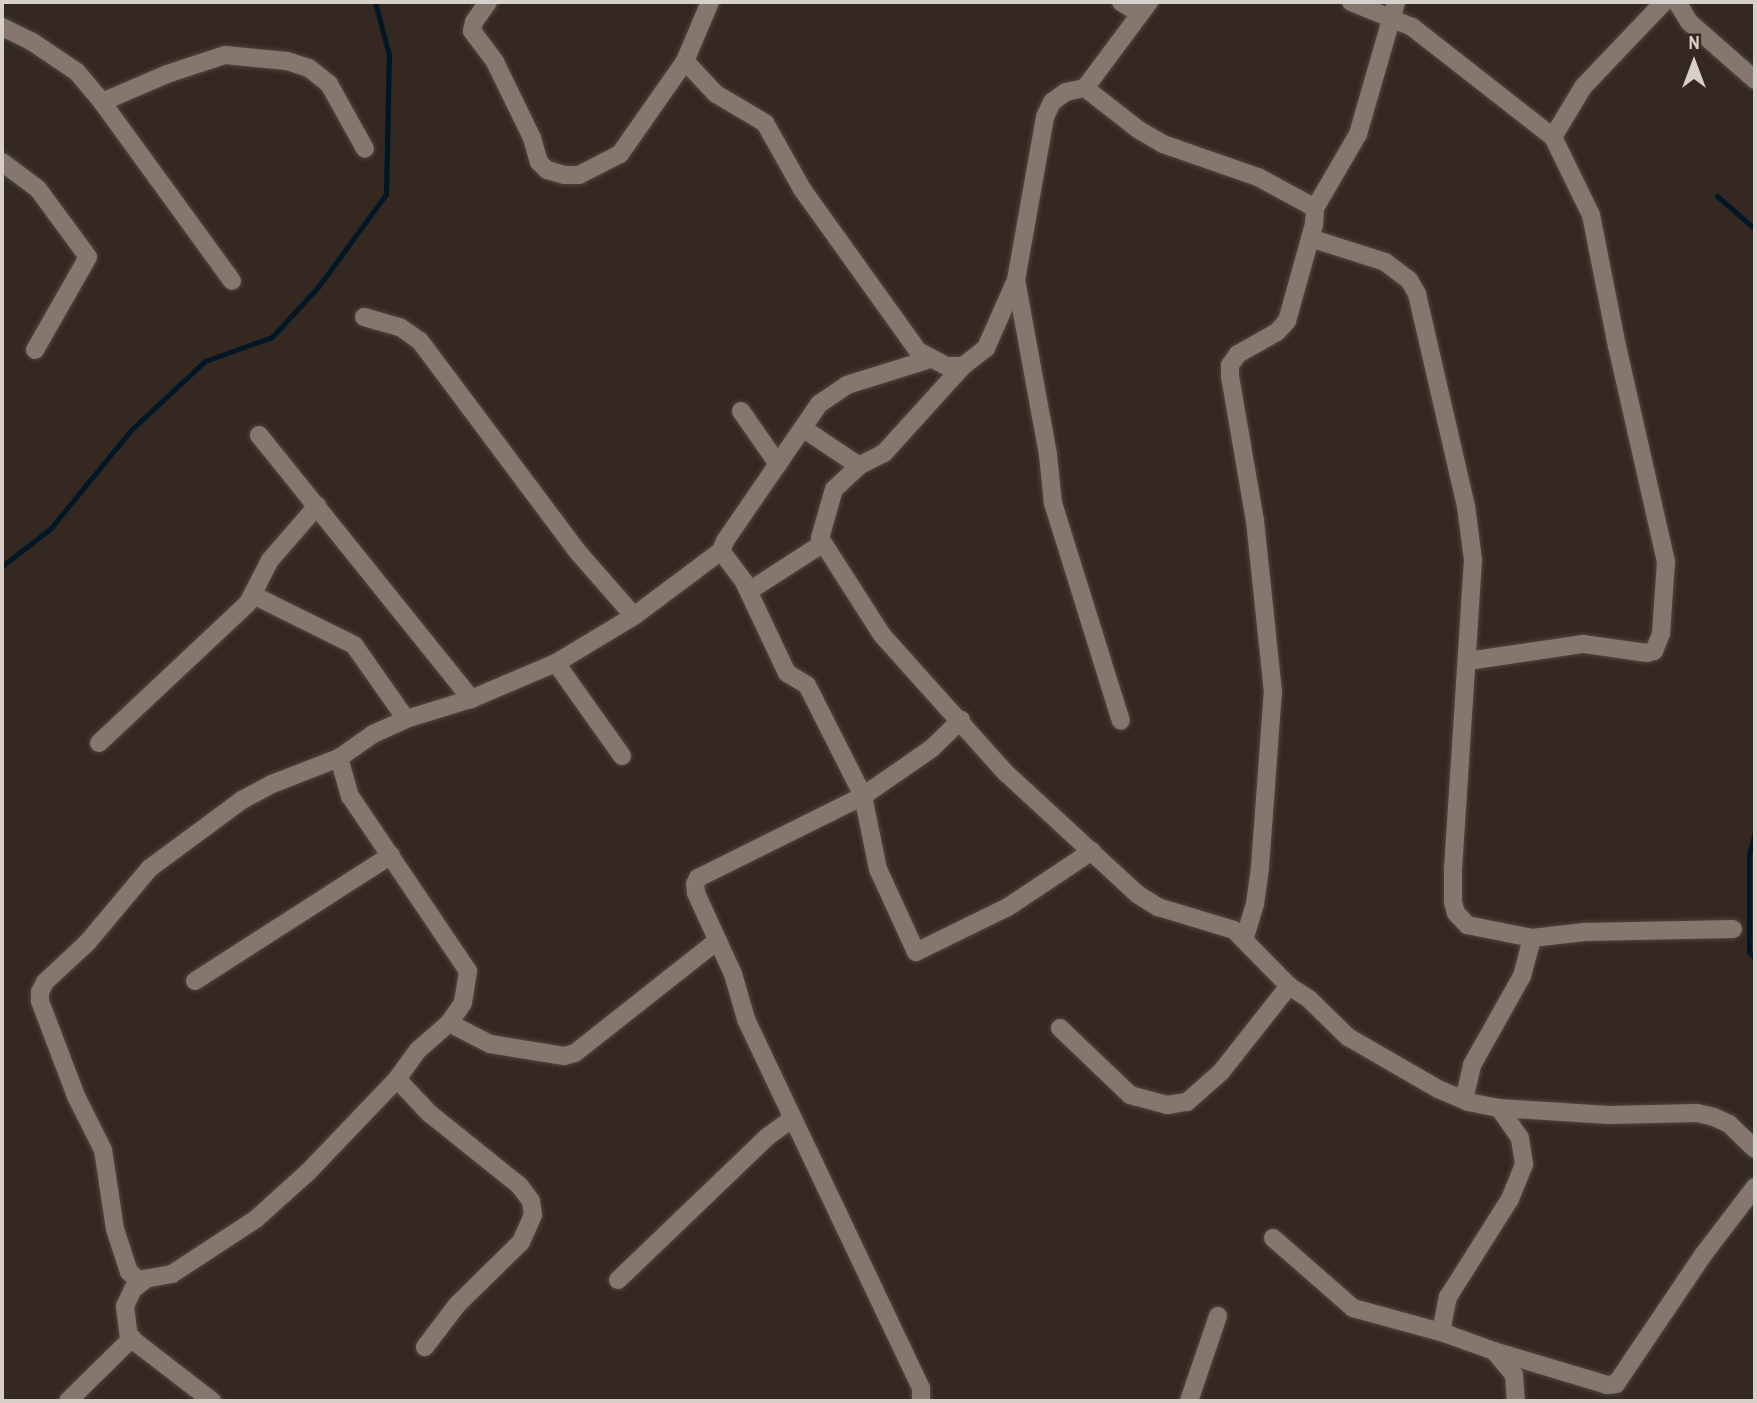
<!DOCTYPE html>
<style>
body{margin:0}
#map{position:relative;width:1757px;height:1403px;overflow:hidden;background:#342821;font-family:"Archivo Narrow",sans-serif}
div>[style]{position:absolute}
.stream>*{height:5px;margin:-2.5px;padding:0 2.5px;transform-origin:2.5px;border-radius:2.5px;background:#001726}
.roads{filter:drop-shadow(0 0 2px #504640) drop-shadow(0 0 2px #504640)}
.street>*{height:18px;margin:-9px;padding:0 9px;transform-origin:9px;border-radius:9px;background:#85776e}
span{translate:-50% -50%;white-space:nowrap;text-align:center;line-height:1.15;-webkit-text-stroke:5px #342821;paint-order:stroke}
.frame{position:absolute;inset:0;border:4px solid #d7cfca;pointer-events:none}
.north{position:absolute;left:1659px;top:28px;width:70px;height:70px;-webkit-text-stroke:5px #342821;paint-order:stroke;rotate:0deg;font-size:19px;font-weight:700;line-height:28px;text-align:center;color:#d7cfca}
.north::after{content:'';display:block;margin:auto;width:24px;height:32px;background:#d7cfca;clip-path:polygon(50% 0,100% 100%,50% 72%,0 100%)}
</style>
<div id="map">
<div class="stream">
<i style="left:1717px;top:196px;width:50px;rotate:41deg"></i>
<i style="left:2px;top:566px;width:61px;rotate:-37.6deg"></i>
<i style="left:50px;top:529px;width:128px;rotate:-50.7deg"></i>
<i style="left:131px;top:430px;width:101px;rotate:-43deg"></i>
<i style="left:205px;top:361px;width:71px;rotate:-19.7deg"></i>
<i style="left:272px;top:337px;width:68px;rotate:-47.4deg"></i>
<i style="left:318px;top:287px;width:115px;rotate:-53.8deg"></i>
<i style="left:386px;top:194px;width:139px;rotate:-88.8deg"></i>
<i style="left:389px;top:55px;width:55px;rotate:-104.8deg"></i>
<i style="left:1755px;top:832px;width:24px;rotate:105deg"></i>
<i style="left:1749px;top:855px;width:97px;rotate:90deg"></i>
<i style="left:1749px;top:952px;width:8px;rotate:45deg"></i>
</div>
<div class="roads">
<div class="street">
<i style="left:488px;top:2px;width:24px;rotate:125deg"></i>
<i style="left:474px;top:22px;width:9px;rotate:103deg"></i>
<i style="left:472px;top:31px;width:39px;rotate:53deg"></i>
<i style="left:495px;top:62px;width:85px;rotate:64deg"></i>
<i style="left:532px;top:138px;width:25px;rotate:74deg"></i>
<i style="left:539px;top:162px;width:11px;rotate:45deg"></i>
<i style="left:547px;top:170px;width:18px;rotate:16deg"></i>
<i style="left:564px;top:175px;width:15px"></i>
<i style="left:579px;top:175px;width:46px;rotate:-27.1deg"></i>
<i style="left:620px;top:154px;width:113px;rotate:-55deg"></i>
<i style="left:685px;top:61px;width:64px;rotate:-67deg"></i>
<i style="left:1121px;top:2px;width:22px;rotate:32deg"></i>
<i style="left:1351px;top:2px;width:66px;rotate:22.3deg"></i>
<i style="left:1412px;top:27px;width:179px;rotate:38deg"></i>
<i style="left:1553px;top:137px;width:87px;rotate:64deg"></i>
<i style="left:1591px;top:215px;width:134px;rotate:78.8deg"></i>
<i style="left:1617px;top:346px;width:221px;rotate:77.2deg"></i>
<i style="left:1666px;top:561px;width:73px;rotate:93.9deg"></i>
<i style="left:1661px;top:634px;width:18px;rotate:112deg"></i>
<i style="left:1654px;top:651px;width:7px;rotate:164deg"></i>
<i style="left:1647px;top:653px;width:65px;rotate:-172deg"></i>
<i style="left:1583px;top:644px;width:116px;rotate:171.6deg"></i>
<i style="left:1677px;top:2px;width:23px;rotate:59deg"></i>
<i style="left:1689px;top:22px;width:88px;rotate:41.3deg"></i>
<i style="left:2px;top:27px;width:32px;rotate:26deg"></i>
<i style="left:31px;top:41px;width:55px;rotate:34deg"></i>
<i style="left:77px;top:72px;width:39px;rotate:50deg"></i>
<i style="left:102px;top:102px;width:221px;rotate:54deg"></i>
<i style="left:685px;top:61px;width:45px;rotate:46.8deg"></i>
<i style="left:716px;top:94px;width:57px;rotate:30.6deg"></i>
<i style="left:765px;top:123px;width:76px;rotate:60.7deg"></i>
<i style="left:802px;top:189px;width:199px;rotate:54.4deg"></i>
<i style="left:918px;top:351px;width:32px;rotate:28deg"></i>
<i style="left:946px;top:366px;width:17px"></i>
<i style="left:963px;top:366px;width:29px;rotate:-38deg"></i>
<i style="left:986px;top:348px;width:74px;rotate:-66.2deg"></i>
<i style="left:1016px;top:280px;width:166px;rotate:-79.9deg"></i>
<i style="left:1045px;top:117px;width:17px;rotate:-65deg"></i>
<i style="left:1052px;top:102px;width:17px;rotate:-36deg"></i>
<i style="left:1066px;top:92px;width:19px;rotate:-12deg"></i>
<i style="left:1085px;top:88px;width:107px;rotate:-53.3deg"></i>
<i style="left:1085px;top:88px;width:68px;rotate:37.9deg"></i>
<i style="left:1139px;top:130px;width:28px;rotate:30deg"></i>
<i style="left:1163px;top:144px;width:101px;rotate:19.2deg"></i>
<i style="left:1258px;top:177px;width:65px;rotate:28.5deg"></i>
<i style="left:102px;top:102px;width:71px;rotate:-23.3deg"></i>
<i style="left:167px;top:74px;width:61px;rotate:-18.1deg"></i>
<i style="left:225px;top:55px;width:62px;rotate:5.5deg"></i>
<i style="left:287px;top:61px;width:23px;rotate:18deg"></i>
<i style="left:309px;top:68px;width:26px;rotate:39deg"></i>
<i style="left:329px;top:84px;width:74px;rotate:61deg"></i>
<i style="left:1553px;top:137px;width:58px;rotate:-59deg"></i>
<i style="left:1583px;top:87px;width:117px;rotate:-46.4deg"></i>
<i style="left:2px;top:162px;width:45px;rotate:36.9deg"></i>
<i style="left:38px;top:189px;width:84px;rotate:53.7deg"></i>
<i style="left:88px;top:257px;width:107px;rotate:119.7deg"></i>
<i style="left:1310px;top:238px;width:79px;rotate:17.7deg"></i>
<i style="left:1385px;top:262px;width:30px;rotate:37deg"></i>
<i style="left:1409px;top:280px;width:16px;rotate:60deg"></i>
<i style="left:1417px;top:294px;width:218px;rotate:77deg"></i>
<i style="left:1466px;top:506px;width:54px;rotate:82.6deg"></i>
<i style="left:1473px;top:560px;width:310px;rotate:93.7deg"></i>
<i style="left:1453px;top:869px;width:33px;rotate:90deg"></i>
<i style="left:1453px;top:902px;width:11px;rotate:75deg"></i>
<i style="left:1456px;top:913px;width:16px;rotate:47deg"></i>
<i style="left:1467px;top:925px;width:66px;rotate:11.3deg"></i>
<i style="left:1532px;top:938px;width:53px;rotate:-6.5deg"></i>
<i style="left:1585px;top:932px;width:148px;rotate:-1.2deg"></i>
<i style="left:1016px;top:280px;width:178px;rotate:79.6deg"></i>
<i style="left:1048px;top:455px;width:48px;rotate:84.1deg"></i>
<i style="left:1053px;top:503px;width:228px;rotate:72.7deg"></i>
<i style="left:364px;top:317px;width:37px;rotate:16deg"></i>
<i style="left:400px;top:327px;width:24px;rotate:35deg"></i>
<i style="left:420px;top:341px;width:262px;rotate:53.2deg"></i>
<i style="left:577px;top:551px;width:86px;rotate:48.8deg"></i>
<i style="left:963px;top:366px;width:118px;rotate:132.2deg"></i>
<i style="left:884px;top:453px;width:28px;rotate:153deg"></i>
<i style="left:859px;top:466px;width:34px;rotate:137deg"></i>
<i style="left:834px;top:489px;width:51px;rotate:105.9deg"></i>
<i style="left:820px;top:538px;width:115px;rotate:57.4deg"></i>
<i style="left:882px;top:635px;width:186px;rotate:48.1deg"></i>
<i style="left:1006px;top:773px;width:178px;rotate:42.7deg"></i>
<i style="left:1137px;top:894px;width:25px;rotate:32deg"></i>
<i style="left:1158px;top:907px;width:79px;rotate:16.8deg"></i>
<i style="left:1234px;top:930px;width:78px;rotate:45.5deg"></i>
<i style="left:1289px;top:986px;width:24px;rotate:33deg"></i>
<i style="left:1309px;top:999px;width:54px;rotate:44.3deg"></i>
<i style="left:1348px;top:1037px;width:104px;rotate:30deg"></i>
<i style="left:1438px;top:1089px;width:33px;rotate:23deg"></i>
<i style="left:1468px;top:1102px;width:32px;rotate:11deg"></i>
<i style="left:1499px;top:1108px;width:110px;rotate:3.6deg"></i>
<i style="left:1609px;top:1115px;width:88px;rotate:-1.3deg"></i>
<i style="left:1697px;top:1113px;width:17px;rotate:13deg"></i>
<i style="left:1714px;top:1117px;width:17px;rotate:25deg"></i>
<i style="left:1729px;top:1124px;width:36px;rotate:44deg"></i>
<i style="left:741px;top:411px;width:65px;rotate:55.1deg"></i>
<i style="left:804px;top:429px;width:66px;rotate:33.9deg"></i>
<i style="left:259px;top:435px;width:339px;rotate:51.2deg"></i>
<i style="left:721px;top:551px;width:39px;rotate:53deg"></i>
<i style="left:744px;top:582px;width:101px;rotate:64.7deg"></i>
<i style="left:787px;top:673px;width:23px;rotate:31deg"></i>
<i style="left:807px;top:685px;width:124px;rotate:63.2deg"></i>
<i style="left:863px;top:796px;width:75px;rotate:78.4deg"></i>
<i style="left:878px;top:869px;width:91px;rotate:65.4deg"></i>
<i style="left:916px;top:952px;width:102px;rotate:-26.1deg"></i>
<i style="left:1008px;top:907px;width:101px;rotate:-33.7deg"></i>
<i style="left:749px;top:591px;width:87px;rotate:-32.8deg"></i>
<i style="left:253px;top:595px;width:113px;rotate:26.3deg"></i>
<i style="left:354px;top:645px;width:90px;rotate:54.9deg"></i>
<i style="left:556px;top:663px;width:114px;rotate:54.6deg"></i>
<i style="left:99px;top:743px;width:204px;rotate:-43.2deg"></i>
<i style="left:248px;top:603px;width:48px;rotate:-62.9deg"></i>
<i style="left:270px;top:560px;width:72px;rotate:-49deg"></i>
<i style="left:339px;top:758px;width:40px;rotate:74deg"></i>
<i style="left:350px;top:796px;width:211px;rotate:56deg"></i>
<i style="left:468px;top:971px;width:32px;rotate:99deg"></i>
<i style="left:463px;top:1003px;width:24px;rotate:125deg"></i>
<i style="left:449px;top:1023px;width:41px;rotate:138.9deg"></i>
<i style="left:418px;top:1050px;width:36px;rotate:126deg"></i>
<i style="left:397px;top:1079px;width:129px;rotate:133.7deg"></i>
<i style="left:308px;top:1172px;width:70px;rotate:137.9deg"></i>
<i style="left:256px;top:1219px;width:100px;rotate:146.8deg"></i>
<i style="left:172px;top:1274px;width:35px;rotate:170deg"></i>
<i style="left:138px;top:1280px;width:12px;rotate:-138deg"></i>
<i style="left:129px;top:1272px;width:45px;rotate:-108deg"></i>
<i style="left:115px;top:1229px;width:80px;rotate:-98.6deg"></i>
<i style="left:103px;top:1150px;width:60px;rotate:-116.6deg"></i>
<i style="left:76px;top:1096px;width:102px;rotate:-110.8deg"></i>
<i style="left:40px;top:1001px;width:9px;rotate:-90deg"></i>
<i style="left:40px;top:992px;width:11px;rotate:-63deg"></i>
<i style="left:45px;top:982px;width:57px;rotate:-42.9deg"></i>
<i style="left:87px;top:943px;width:98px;rotate:-50deg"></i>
<i style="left:150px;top:868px;width:114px;rotate:-36.5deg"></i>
<i style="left:242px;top:800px;width:34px;rotate:-28deg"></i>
<i style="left:272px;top:784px;width:72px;rotate:-21.2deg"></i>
<i style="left:339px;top:758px;width:42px;rotate:-35.2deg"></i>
<i style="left:373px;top:734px;width:36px;rotate:-24deg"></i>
<i style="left:406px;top:719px;width:68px;rotate:-17.1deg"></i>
<i style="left:471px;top:699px;width:92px;rotate:-23deg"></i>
<i style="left:556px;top:663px;width:91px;rotate:-31.1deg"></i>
<i style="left:634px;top:616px;width:109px;rotate:-36.8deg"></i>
<i style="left:721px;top:551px;width:11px;rotate:-68deg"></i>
<i style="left:725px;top:541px;width:166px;rotate:-55.5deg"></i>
<i style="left:819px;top:404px;width:34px;rotate:-34deg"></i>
<i style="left:847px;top:385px;width:87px;rotate:-17.4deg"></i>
<i style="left:1244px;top:940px;width:38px;rotate:-73deg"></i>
<i style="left:1255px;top:904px;width:37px;rotate:-82deg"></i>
<i style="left:1260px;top:867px;width:175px;rotate:-85.8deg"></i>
<i style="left:1273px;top:692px;width:172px;rotate:-96deg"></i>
<i style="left:1255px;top:521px;width:146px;rotate:-99.8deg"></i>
<i style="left:1230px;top:377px;width:12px;rotate:-90deg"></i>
<i style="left:1230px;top:365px;width:14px;rotate:-54deg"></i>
<i style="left:1238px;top:354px;width:45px;rotate:-29.4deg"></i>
<i style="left:1277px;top:332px;width:15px;rotate:-48deg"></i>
<i style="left:1287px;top:321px;width:101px;rotate:-74.4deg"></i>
<i style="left:1314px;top:224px;width:16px;rotate:-86deg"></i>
<i style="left:1315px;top:208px;width:86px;rotate:-59.8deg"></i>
<i style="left:1358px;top:134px;width:137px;rotate:-73.9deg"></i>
<i style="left:195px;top:981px;width:233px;rotate:-32.7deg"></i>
<i style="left:449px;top:1023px;width:46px;rotate:27.1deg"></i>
<i style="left:490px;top:1044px;width:75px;rotate:9.2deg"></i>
<i style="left:564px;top:1056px;width:11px;rotate:-15deg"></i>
<i style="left:575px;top:1053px;width:181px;rotate:-38.3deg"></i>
<i style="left:1060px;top:1028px;width:97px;rotate:43.7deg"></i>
<i style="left:1130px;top:1095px;width:38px;rotate:15deg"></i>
<i style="left:1167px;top:1105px;width:20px;rotate:-9deg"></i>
<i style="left:1187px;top:1102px;width:45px;rotate:-41.4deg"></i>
<i style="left:1221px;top:1072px;width:110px;rotate:-51.7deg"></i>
<i style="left:397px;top:1079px;width:47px;rotate:46.7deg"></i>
<i style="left:429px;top:1113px;width:115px;rotate:38.7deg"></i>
<i style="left:519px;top:1185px;width:20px;rotate:53deg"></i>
<i style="left:531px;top:1201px;width:14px;rotate:82deg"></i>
<i style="left:533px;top:1215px;width:30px;rotate:114deg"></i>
<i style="left:521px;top:1242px;width:90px;rotate:135.5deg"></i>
<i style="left:457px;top:1305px;width:53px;rotate:127.3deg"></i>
<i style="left:1464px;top:1100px;width:36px;rotate:-77deg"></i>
<i style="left:1472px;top:1065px;width:102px;rotate:-60.7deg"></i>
<i style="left:1522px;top:976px;width:39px;rotate:-75deg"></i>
<i style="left:1273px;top:1238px;width:106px;rotate:41.2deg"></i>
<i style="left:1353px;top:1308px;width:91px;rotate:15.3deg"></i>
<i style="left:1441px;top:1332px;width:56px;rotate:19.7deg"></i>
<i style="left:1494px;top:1351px;width:31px;rotate:50deg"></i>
<i style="left:1514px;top:1375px;width:26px;rotate:86deg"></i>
<i style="left:145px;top:1280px;width:15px;rotate:143deg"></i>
<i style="left:133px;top:1289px;width:19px;rotate:115deg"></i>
<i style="left:125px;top:1306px;width:31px;rotate:83deg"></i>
<i style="left:129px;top:1337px;width:105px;rotate:37.6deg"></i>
<i style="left:618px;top:1280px;width:207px;rotate:-43.8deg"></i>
<i style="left:767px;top:1137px;width:32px;rotate:-36deg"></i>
<i style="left:1441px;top:1332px;width:36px;rotate:-79deg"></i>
<i style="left:1448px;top:1297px;width:116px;rotate:-57.7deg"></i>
<i style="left:1510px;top:1199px;width:38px;rotate:-68deg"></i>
<i style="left:1524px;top:1164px;width:26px;rotate:-99deg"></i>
<i style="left:1520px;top:1138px;width:37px;rotate:-125deg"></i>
<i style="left:1494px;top:1351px;width:118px;rotate:16.7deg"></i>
<i style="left:1607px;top:1385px;width:9px;rotate:-6deg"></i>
<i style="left:1616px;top:1384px;width:156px;rotate:-56deg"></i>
<i style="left:1703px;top:1255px;width:86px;rotate:-52.6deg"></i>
<i style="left:68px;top:1401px;width:90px;rotate:-44.5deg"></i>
<i style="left:921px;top:1401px;width:13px;rotate:-90deg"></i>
<i style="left:921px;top:1388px;width:408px;rotate:-115.4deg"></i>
<i style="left:746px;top:1019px;width:47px;rotate:-106.1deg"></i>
<i style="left:733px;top:974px;width:89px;rotate:-114.6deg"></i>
<i style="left:696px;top:893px;width:9px;rotate:-96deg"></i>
<i style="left:695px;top:884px;width:7px;rotate:-63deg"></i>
<i style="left:698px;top:878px;width:184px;rotate:-26.4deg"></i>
<i style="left:863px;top:796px;width:83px;rotate:-34.7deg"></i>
<i style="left:931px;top:749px;width:42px;rotate:-44deg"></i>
<i style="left:1189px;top:1401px;width:90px;rotate:-71.2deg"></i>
</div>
</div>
<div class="frame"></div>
<div class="north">N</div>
</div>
